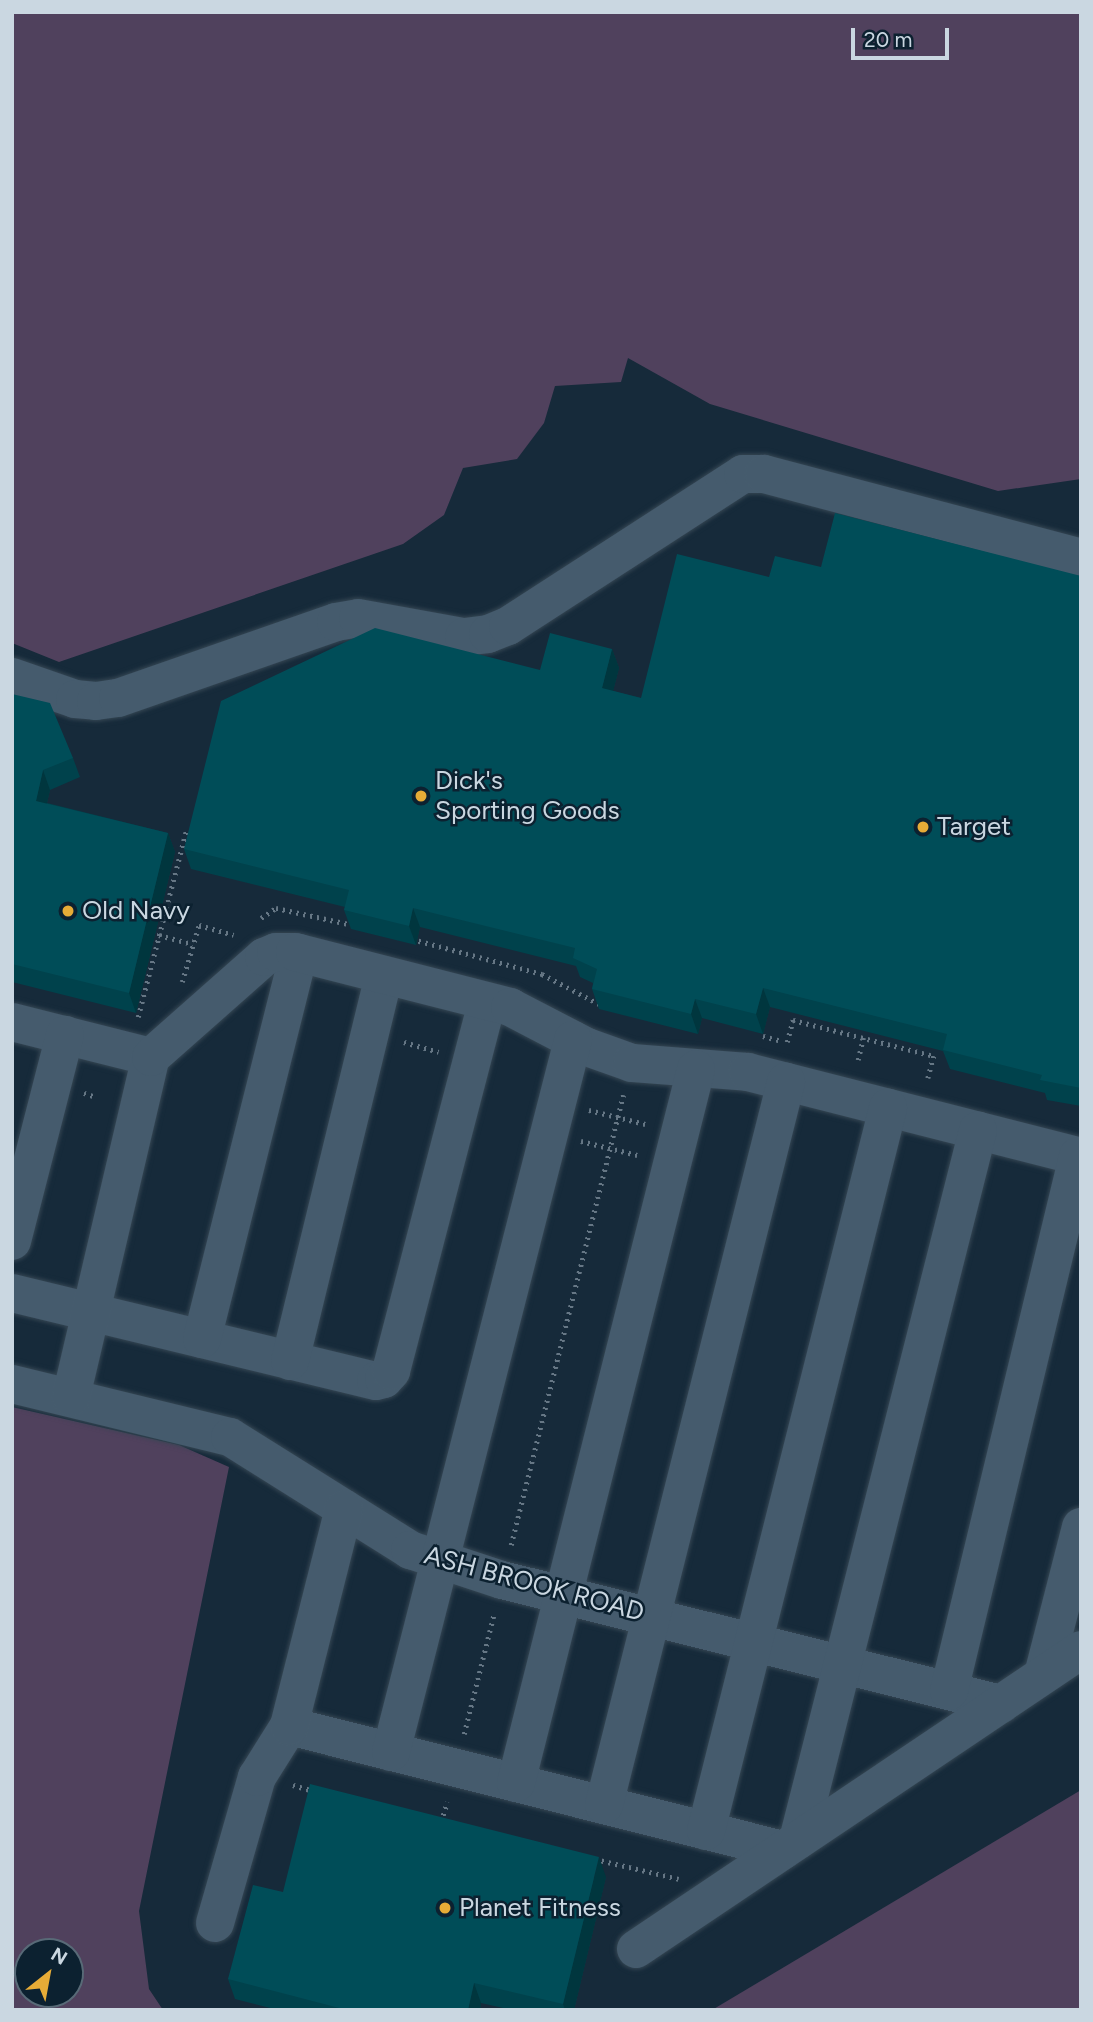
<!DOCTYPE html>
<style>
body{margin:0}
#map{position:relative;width:1093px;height:2022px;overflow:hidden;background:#162a3a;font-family:Figtree,sans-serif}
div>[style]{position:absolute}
.green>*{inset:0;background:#50415d}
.path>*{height:4.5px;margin-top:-2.25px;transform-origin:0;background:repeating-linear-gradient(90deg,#667785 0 2px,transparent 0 7px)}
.roads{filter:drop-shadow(0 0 2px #354653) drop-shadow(0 0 2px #354653)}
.minor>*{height:38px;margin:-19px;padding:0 19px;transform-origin:19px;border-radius:19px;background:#455b6d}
.wall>*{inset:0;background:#00424c}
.shaded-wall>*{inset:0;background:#00363e}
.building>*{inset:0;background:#004d58}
.dots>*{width:19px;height:19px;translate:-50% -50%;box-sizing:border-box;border:4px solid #0c2130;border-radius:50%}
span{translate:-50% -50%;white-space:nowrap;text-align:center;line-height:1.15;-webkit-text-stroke:5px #0c2130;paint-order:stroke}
.poi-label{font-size:26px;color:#cad7e1}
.left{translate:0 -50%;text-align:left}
.street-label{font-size:26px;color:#cad7e1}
.frame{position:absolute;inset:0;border:14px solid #cad7e1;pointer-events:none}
.north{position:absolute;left:14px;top:1938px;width:70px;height:70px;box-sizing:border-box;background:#0c2130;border:2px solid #586a77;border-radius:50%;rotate:31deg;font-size:19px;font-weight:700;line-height:28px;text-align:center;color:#cad7e1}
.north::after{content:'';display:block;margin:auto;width:24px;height:32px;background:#e7ac37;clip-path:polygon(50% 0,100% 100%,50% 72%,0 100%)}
.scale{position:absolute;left:851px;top:28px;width:98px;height:32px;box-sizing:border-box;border:4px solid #cad7e1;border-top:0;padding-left:9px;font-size:21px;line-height:24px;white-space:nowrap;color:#cad7e1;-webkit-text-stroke:5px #0c2130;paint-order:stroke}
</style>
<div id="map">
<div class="green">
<i style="clip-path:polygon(12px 12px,1081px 12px,1081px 479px,998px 491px,710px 404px,628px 358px,621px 382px,555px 386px,544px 423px,517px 459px,463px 468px,444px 515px,403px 544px,59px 662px,12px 643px)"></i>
<i style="clip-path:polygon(evenodd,12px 1407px,179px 1445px,229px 1467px,139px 1911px,149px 1989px,163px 2010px,12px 2010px,12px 1407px,28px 1952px,70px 1952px,70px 1994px,28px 1994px,28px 1952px)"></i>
<i style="clip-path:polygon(1081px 1790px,1081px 2010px,712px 2010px)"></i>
</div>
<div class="path">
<i style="left:261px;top:918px;width:18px;rotate:-34deg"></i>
<i style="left:276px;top:908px;width:79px;rotate:12.4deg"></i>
<i style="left:159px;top:935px;width:35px;rotate:15deg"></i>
<i style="left:412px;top:939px;width:135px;rotate:15.1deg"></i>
<i style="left:542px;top:974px;width:67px;rotate:27.7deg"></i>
<i style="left:182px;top:982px;width:59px;rotate:-73.4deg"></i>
<i style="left:199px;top:925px;width:36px;rotate:16deg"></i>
<i style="left:138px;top:1017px;width:192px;rotate:-75.5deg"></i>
<i style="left:763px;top:1036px;width:20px;rotate:15deg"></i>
<i style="left:404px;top:1042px;width:36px;rotate:16deg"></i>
<i style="left:787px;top:1042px;width:23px;rotate:-75deg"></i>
<i style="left:793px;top:1020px;width:146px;rotate:14.3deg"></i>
<i style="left:934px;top:1056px;width:23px;rotate:105deg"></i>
<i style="left:858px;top:1060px;width:23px;rotate:-77deg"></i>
<i style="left:84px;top:1093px;width:13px;rotate:18deg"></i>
<i style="left:589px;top:1110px;width:58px;rotate:14deg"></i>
<i style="left:581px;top:1141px;width:58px;rotate:14deg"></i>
<i style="left:511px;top:1545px;width:464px;rotate:-76deg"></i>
<i style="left:464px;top:1734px;width:124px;rotate:-76deg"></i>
<i style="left:293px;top:1785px;width:19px;rotate:16deg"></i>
<i style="left:441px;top:1822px;width:21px;rotate:-73deg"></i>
<i style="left:595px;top:1859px;width:86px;rotate:13.4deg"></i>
</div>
<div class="roads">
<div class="minor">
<i style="left:12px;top:677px;width:67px;rotate:19.2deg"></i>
<i style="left:75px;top:699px;width:21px;rotate:5deg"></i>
<i style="left:96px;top:701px;width:22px;rotate:-8deg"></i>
<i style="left:118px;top:698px;width:231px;rotate:-19.2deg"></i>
<i style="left:336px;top:622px;width:22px;rotate:-10deg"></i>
<i style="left:358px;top:618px;width:108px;rotate:10.2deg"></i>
<i style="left:464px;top:637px;width:24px;rotate:-7deg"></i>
<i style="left:488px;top:634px;width:22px;rotate:-22deg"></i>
<i style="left:508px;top:626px;width:280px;rotate:-32.9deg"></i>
<i style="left:743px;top:474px;width:21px"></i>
<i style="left:764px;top:474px;width:328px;rotate:14.8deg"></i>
<i style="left:12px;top:1022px;width:143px;rotate:14.1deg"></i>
<i style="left:12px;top:1241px;width:213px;rotate:-75.6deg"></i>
<i style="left:12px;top:1293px;width:374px;rotate:13.6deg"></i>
<i style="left:376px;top:1381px;width:8px;rotate:-14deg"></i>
<i style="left:384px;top:1379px;width:11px;rotate:-49deg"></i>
<i style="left:391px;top:1371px;width:381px;rotate:-75.4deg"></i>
<i style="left:202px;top:1339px;width:398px;rotate:-75.9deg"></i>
<i style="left:290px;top:1361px;width:397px;rotate:-76.3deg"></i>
<i style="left:12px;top:1384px;width:224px;rotate:13.7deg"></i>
<i style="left:230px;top:1437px;width:213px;rotate:32.1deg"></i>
<i style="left:410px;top:1550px;width:33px;rotate:18deg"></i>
<i style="left:441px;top:1560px;width:64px;rotate:18.2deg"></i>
<i style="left:502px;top:1580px;width:514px;rotate:13.96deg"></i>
<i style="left:71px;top:1397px;width:349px;rotate:-76.8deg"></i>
<i style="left:151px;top:1057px;width:151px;rotate:-41.5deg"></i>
<i style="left:264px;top:957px;width:13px;rotate:-23deg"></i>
<i style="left:276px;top:952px;width:19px"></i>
<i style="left:295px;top:952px;width:222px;rotate:14.3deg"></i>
<i style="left:510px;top:1007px;width:87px;rotate:27.5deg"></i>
<i style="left:587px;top:1047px;width:48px;rotate:19.6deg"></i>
<i style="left:632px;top:1063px;width:116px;rotate:4.4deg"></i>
<i style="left:748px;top:1072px;width:344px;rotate:14.3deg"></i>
<i style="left:1043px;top:1675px;width:153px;rotate:-75.6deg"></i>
<i style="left:949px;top:1691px;width:550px;rotate:-76.44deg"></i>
<i style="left:289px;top:1726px;width:509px;rotate:14.09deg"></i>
<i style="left:391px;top:1752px;width:735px;rotate:-75.66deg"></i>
<i style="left:516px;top:1783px;width:736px;rotate:-75.85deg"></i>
<i style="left:604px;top:1805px;width:746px;rotate:-75.87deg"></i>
<i style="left:706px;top:1831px;width:746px;rotate:-75.87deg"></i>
<i style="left:798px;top:1840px;width:732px;rotate:-75.77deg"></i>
<i style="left:215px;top:1923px;width:152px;rotate:-74deg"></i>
<i style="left:257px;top:1777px;width:60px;rotate:-57.9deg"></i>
<i style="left:289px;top:1726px;width:224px;rotate:-75.8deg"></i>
<i style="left:636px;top:1949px;width:536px;rotate:-33.9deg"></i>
</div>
</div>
<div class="wall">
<i style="clip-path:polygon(821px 567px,1081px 576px,1081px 1106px,1047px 1100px,1045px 1093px,950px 1069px,943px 1051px,770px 1007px,763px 1034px,702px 1018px,698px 1034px,599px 1009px,592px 989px,593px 983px,580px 977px,576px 966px,420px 927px,416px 945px,351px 929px,344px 910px,345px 907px,191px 869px,184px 849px,540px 670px,612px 649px,619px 668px,613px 691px,641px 698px,769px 577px)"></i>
<i style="clip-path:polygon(12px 694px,73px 758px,80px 777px,50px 790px,47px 803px,168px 833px,175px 852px,136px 1013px,12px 982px)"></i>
<i style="clip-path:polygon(606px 1877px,574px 2010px,512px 2010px,481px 2003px,480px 2010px,278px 2010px,235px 1999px,228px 1979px,283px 1892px)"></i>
</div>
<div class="shaded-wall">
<i style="clip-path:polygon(612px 649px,619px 668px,609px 707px,602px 688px)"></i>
<i style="clip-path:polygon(43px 770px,50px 790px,43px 820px,36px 801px)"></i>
<i style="clip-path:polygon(168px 833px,175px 852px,136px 1013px,129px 993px)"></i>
<i style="clip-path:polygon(413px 908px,420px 927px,416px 945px,409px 926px)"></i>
<i style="clip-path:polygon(763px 988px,770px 1007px,763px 1034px,756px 1014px)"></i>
<i style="clip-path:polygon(695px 999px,702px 1018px,698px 1034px,691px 1014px)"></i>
<i style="clip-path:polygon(599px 1857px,606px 1877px,574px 2010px,565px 2010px,563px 2004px)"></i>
<i style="clip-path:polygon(474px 1983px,481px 2003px,480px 2010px,468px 2010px)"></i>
</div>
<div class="building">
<i style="clip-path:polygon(835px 513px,1081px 576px,1081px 1088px,1040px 1080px,1042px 1075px,943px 1050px,947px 1034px,763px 988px,756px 1014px,695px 999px,691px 1014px,592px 989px,597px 969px,573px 958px,575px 948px,413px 908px,409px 926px,344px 910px,349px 890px,184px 849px,221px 701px,375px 628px,540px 670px,550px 633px,612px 649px,602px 688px,641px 698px,677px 554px,769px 577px,775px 556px,821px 567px)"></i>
<i style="clip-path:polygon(12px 694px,50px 703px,73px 758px,43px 770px,36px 801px,168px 833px,129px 993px,12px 964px)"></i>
<i style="clip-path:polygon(310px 1784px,599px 1857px,563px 2004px,474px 1983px,468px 2010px,347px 2010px,228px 1979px,253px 1885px,283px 1892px)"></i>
</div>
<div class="dots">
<i style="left:421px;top:796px;background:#e7ac37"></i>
<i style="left:923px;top:827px;background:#e7ac37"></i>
<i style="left:68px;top:911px;background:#e7ac37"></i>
<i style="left:445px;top:1908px;background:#e7ac37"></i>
</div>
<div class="poi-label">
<span class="left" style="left:435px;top:796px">Dick's<br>Sporting Goods</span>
<span class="left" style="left:937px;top:827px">Target</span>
<span class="left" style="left:82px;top:911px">Old Navy</span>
<span class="left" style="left:459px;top:1908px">Planet Fitness</span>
</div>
<div class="street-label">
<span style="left:534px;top:1584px;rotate:15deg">ASH BROOK ROAD</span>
</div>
<div class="frame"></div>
<div class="north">N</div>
<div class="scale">20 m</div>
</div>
